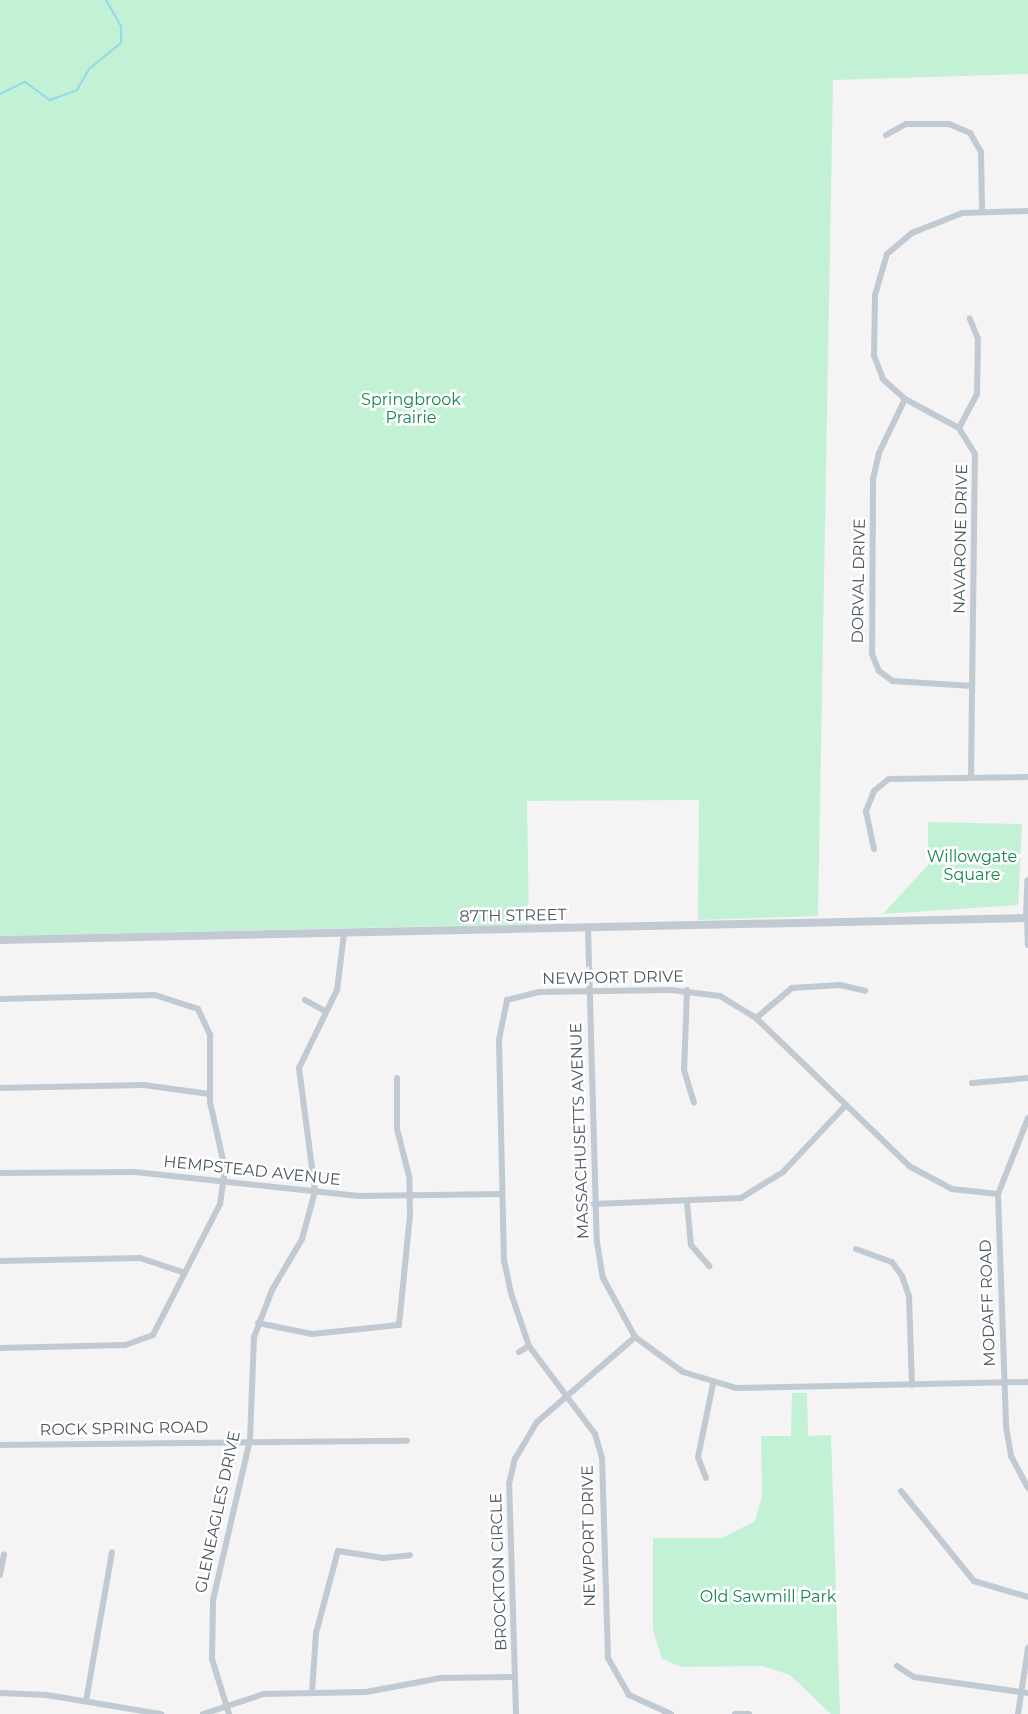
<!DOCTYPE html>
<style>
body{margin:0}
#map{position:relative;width:1028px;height:1714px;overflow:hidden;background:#f5f3f3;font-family:Montserrat,sans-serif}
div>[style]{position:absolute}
.green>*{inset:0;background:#c3f1d5}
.stream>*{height:2px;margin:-1px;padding:0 1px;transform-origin:1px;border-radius:1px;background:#90daee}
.minor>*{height:6px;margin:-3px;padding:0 3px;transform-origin:3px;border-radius:3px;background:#c1cad2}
.tertiary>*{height:8px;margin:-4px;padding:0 4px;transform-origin:4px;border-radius:4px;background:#c1cad2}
span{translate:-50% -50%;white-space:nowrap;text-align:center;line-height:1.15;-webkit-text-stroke:5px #fff;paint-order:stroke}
.park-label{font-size:16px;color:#17864f}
.street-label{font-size:16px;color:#4a5661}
</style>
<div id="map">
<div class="green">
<i style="clip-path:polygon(0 0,1028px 0,1028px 74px,833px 80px,818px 916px,698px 920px,699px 800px,527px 801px,529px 924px,0 936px)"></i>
<i style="clip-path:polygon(928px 822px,1022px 824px,1018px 905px,883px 914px,928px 865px)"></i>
<i style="clip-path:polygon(792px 1393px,807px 1393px,808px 1436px,831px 1435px,840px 1714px,831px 1714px,790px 1675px,763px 1666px,682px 1667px,662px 1659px,653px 1630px,653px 1538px,722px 1538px,755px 1521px,762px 1496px,761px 1436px,791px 1436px)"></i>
</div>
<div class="stream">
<i style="left:0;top:94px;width:28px;rotate:-26deg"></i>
<i style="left:25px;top:82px;width:31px;rotate:36deg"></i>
<i style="left:50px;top:100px;width:29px;rotate:-20deg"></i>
<i style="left:77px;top:90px;width:24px;rotate:-60deg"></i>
<i style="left:89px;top:69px;width:41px;rotate:-39.1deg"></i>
<i style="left:121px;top:43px;width:17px;rotate:-90deg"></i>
<i style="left:121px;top:26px;width:30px;rotate:-120deg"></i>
</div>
<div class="minor">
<i style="left:886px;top:135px;width:23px;rotate:-29deg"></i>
<i style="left:906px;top:124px;width:43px"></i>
<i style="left:949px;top:124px;width:23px;rotate:23deg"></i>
<i style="left:970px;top:133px;width:22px;rotate:60deg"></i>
<i style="left:981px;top:152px;width:59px;rotate:89deg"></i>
<i style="left:905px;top:399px;width:60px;rotate:115.7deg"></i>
<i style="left:879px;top:453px;width:26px;rotate:103deg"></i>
<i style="left:873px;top:478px;width:176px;rotate:90.3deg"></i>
<i style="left:872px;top:654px;width:18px;rotate:68deg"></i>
<i style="left:879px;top:671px;width:17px;rotate:36deg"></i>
<i style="left:893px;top:681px;width:79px;rotate:3.6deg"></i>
<i style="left:959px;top:428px;width:38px;rotate:-62deg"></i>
<i style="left:977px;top:394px;width:55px;rotate:-89deg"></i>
<i style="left:978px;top:339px;width:22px;rotate:-112deg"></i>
<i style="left:971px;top:777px;width:323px;rotate:-89.3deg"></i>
<i style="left:975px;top:454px;width:31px;rotate:-122deg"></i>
<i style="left:959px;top:428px;width:61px;rotate:-151.8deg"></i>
<i style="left:905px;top:399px;width:30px;rotate:-138deg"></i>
<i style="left:883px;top:379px;width:26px;rotate:-111deg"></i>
<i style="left:874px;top:355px;width:60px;rotate:-89deg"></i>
<i style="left:875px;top:295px;width:43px;rotate:-73.7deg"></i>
<i style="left:887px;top:254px;width:33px;rotate:-40deg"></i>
<i style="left:912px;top:233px;width:54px;rotate:-21.8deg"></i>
<i style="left:962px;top:213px;width:66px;rotate:-1.7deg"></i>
<i style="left:874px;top:849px;width:39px;rotate:-102deg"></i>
<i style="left:866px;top:811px;width:22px;rotate:-68deg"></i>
<i style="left:874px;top:791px;width:19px;rotate:-39deg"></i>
<i style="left:889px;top:779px;width:139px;rotate:-0.8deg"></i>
<i style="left:1027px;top:918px;width:27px;rotate:88deg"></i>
<i style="left:588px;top:928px;width:314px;rotate:88.4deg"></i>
<i style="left:597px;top:1242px;width:36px;rotate:81deg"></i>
<i style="left:603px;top:1278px;width:67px;rotate:61.5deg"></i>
<i style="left:635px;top:1337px;width:59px;rotate:36.1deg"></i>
<i style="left:683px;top:1372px;width:55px;rotate:16.8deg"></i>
<i style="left:736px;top:1388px;width:292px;rotate:-1.2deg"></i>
<i style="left:687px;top:990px;width:80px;rotate:92.1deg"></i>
<i style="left:684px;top:1070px;width:34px;rotate:73deg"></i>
<i style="left:0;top:999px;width:155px;rotate:-1.5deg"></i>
<i style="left:155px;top:995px;width:45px;rotate:18deg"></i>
<i style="left:198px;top:1009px;width:29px;rotate:65deg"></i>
<i style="left:210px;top:1035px;width:67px;rotate:90deg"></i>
<i style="left:210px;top:1102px;width:69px;rotate:77.4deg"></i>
<i style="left:225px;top:1169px;width:35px;rotate:98deg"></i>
<i style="left:220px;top:1204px;width:147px;rotate:117.1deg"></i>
<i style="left:153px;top:1335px;width:30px;rotate:160deg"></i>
<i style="left:125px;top:1345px;width:125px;rotate:178.6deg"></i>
<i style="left:305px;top:1000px;width:23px;rotate:29deg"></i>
<i style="left:756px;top:1018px;width:47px;rotate:-39.8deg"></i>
<i style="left:792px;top:988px;width:48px;rotate:-3.6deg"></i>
<i style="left:840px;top:985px;width:26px;rotate:13deg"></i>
<i style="left:972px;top:1083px;width:56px;rotate:-5.1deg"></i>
<i style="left:0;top:1088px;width:144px;rotate:-1.2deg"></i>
<i style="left:144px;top:1085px;width:66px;rotate:7.9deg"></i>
<i style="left:1028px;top:1118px;width:82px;rotate:111.5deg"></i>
<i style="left:998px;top:1194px;width:233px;rotate:88deg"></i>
<i style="left:1006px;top:1427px;width:29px;rotate:80deg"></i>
<i style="left:1011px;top:1456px;width:36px;rotate:62deg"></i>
<i style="left:0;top:1173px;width:135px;rotate:-0.4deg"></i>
<i style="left:135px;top:1172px;width:225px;rotate:6.1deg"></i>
<i style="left:359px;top:1196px;width:143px;rotate:-0.8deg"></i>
<i style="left:687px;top:1203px;width:42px;rotate:84.6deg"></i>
<i style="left:691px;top:1245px;width:28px;rotate:49deg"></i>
<i style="left:594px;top:1204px;width:147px;rotate:-2.3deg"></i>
<i style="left:741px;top:1198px;width:49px;rotate:-31.8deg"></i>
<i style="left:783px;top:1172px;width:92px;rotate:-46.8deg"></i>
<i style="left:856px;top:1249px;width:38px;rotate:20deg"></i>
<i style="left:892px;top:1262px;width:17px;rotate:54deg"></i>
<i style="left:902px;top:1276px;width:21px;rotate:71deg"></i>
<i style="left:909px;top:1296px;width:89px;rotate:88.1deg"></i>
<i style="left:0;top:1261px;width:140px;rotate:-1.2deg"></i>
<i style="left:140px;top:1258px;width:44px;rotate:18.4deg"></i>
<i style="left:258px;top:1323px;width:55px;rotate:11.5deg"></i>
<i style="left:312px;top:1334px;width:87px;rotate:-5.9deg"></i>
<i style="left:399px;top:1325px;width:111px;rotate:-84.3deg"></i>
<i style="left:410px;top:1215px;width:39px;rotate:-91deg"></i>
<i style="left:409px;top:1176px;width:49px;rotate:-104.3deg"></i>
<i style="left:397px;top:1129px;width:51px;rotate:-90deg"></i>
<i style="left:519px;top:1352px;width:12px;rotate:-31deg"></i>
<i style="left:0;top:1445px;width:407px;rotate:-0.6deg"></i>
<i style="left:706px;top:1478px;width:22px;rotate:-111deg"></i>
<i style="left:698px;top:1457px;width:75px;rotate:-78.4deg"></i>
<i style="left:901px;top:1491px;width:116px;rotate:51deg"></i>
<i style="left:974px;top:1581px;width:56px;rotate:16.5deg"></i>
<i style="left:0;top:1575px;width:21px;rotate:-79deg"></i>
<i style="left:897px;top:1666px;width:20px;rotate:33deg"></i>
<i style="left:914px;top:1677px;width:115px;rotate:8deg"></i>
<i style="left:0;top:1693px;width:47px;rotate:2.4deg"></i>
<i style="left:47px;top:1695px;width:116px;rotate:9.5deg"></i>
<i style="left:312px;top:1693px;width:60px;rotate:-86.2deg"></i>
<i style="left:316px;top:1633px;width:85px;rotate:-75deg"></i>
<i style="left:338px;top:1551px;width:46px;rotate:8.8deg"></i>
<i style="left:383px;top:1558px;width:27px;rotate:-6deg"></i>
<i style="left:86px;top:1701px;width:151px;rotate:-80.1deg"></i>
<i style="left:203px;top:1714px;width:64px;rotate:-18.2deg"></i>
<i style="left:264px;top:1694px;width:102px;rotate:-1.1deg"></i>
<i style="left:366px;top:1692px;width:76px;rotate:-10.6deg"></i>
<i style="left:441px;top:1678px;width:74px;rotate:-0.8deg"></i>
<i style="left:229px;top:1714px;width:58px;rotate:-107.2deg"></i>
<i style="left:212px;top:1659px;width:59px;rotate:-89deg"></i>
<i style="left:213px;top:1600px;width:164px;rotate:-77deg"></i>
<i style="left:250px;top:1440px;width:103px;rotate:-87.8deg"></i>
<i style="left:254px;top:1337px;width:50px;rotate:-69deg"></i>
<i style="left:272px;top:1290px;width:59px;rotate:-59.5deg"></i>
<i style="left:302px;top:1239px;width:50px;rotate:-74.8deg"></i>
<i style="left:315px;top:1191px;width:124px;rotate:-97.4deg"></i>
<i style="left:299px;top:1068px;width:87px;rotate:-64deg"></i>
<i style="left:337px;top:990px;width:56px;rotate:-82.9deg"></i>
<i style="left:516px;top:1714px;width:230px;rotate:-91.7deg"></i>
<i style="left:509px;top:1484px;width:26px;rotate:-77deg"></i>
<i style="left:515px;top:1459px;width:43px;rotate:-59.3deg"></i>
<i style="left:537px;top:1422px;width:130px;rotate:-40.9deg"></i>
<i style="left:671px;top:1714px;width:46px;rotate:-155.7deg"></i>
<i style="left:629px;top:1695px;width:43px;rotate:-119.6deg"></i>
<i style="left:608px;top:1658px;width:200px;rotate:-91.7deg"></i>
<i style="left:602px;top:1458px;width:25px;rotate:-106deg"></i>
<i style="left:595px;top:1434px;width:110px;rotate:-126.9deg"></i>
<i style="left:529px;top:1346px;width:56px;rotate:-108.8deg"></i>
<i style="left:511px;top:1293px;width:33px;rotate:-102deg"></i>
<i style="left:504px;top:1261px;width:221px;rotate:-91.3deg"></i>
<i style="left:499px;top:1040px;width:41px;rotate:-78.7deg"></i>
<i style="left:507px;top:1000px;width:33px;rotate:-14deg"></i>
<i style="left:539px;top:992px;width:132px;rotate:-0.9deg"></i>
<i style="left:671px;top:990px;width:49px;rotate:7deg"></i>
<i style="left:720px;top:996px;width:42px;rotate:31.4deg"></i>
<i style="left:756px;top:1018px;width:213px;rotate:44deg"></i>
<i style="left:909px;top:1166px;width:49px;rotate:28.1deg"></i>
<i style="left:952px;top:1189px;width:46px;rotate:6.2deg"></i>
<i style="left:735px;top:1714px;width:14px"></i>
<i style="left:1018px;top:1714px;width:67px;rotate:-81.4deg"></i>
</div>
<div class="tertiary">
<i style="left:1027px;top:918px;width:37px;rotate:-88deg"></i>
<i style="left:0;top:940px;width:1028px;rotate:-1.23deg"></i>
</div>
<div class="park-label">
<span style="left:411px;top:409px">Springbrook<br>Prairie</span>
<span style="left:972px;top:866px">Willowgate<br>Square</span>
<span style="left:768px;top:1597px">Old Sawmill Park</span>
</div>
<div class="street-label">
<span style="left:961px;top:539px;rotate:-89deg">NAVARONE DRIVE</span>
<span style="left:859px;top:581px;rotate:-89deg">DORVAL DRIVE</span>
<span style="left:513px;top:916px;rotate:-1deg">87TH STREET</span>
<span style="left:613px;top:978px;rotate:-1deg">NEWPORT DRIVE</span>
<span style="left:580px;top:1131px;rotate:-92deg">MASSACHUSETTS AVENUE</span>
<span style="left:252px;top:1171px;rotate:6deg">HEMPSTEAD AVENUE</span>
<span style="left:988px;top:1303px;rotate:-92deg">MODAFF ROAD</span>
<span style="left:124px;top:1429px;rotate:-1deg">ROCK SPRING ROAD</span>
<span style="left:218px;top:1512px;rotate:-78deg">GLENEAGLES DRIVE</span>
<span style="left:589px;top:1536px;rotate:-91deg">NEWPORT DRIVE</span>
<span style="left:499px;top:1572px;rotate:-92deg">BROCKTON CIRCLE</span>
</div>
</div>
